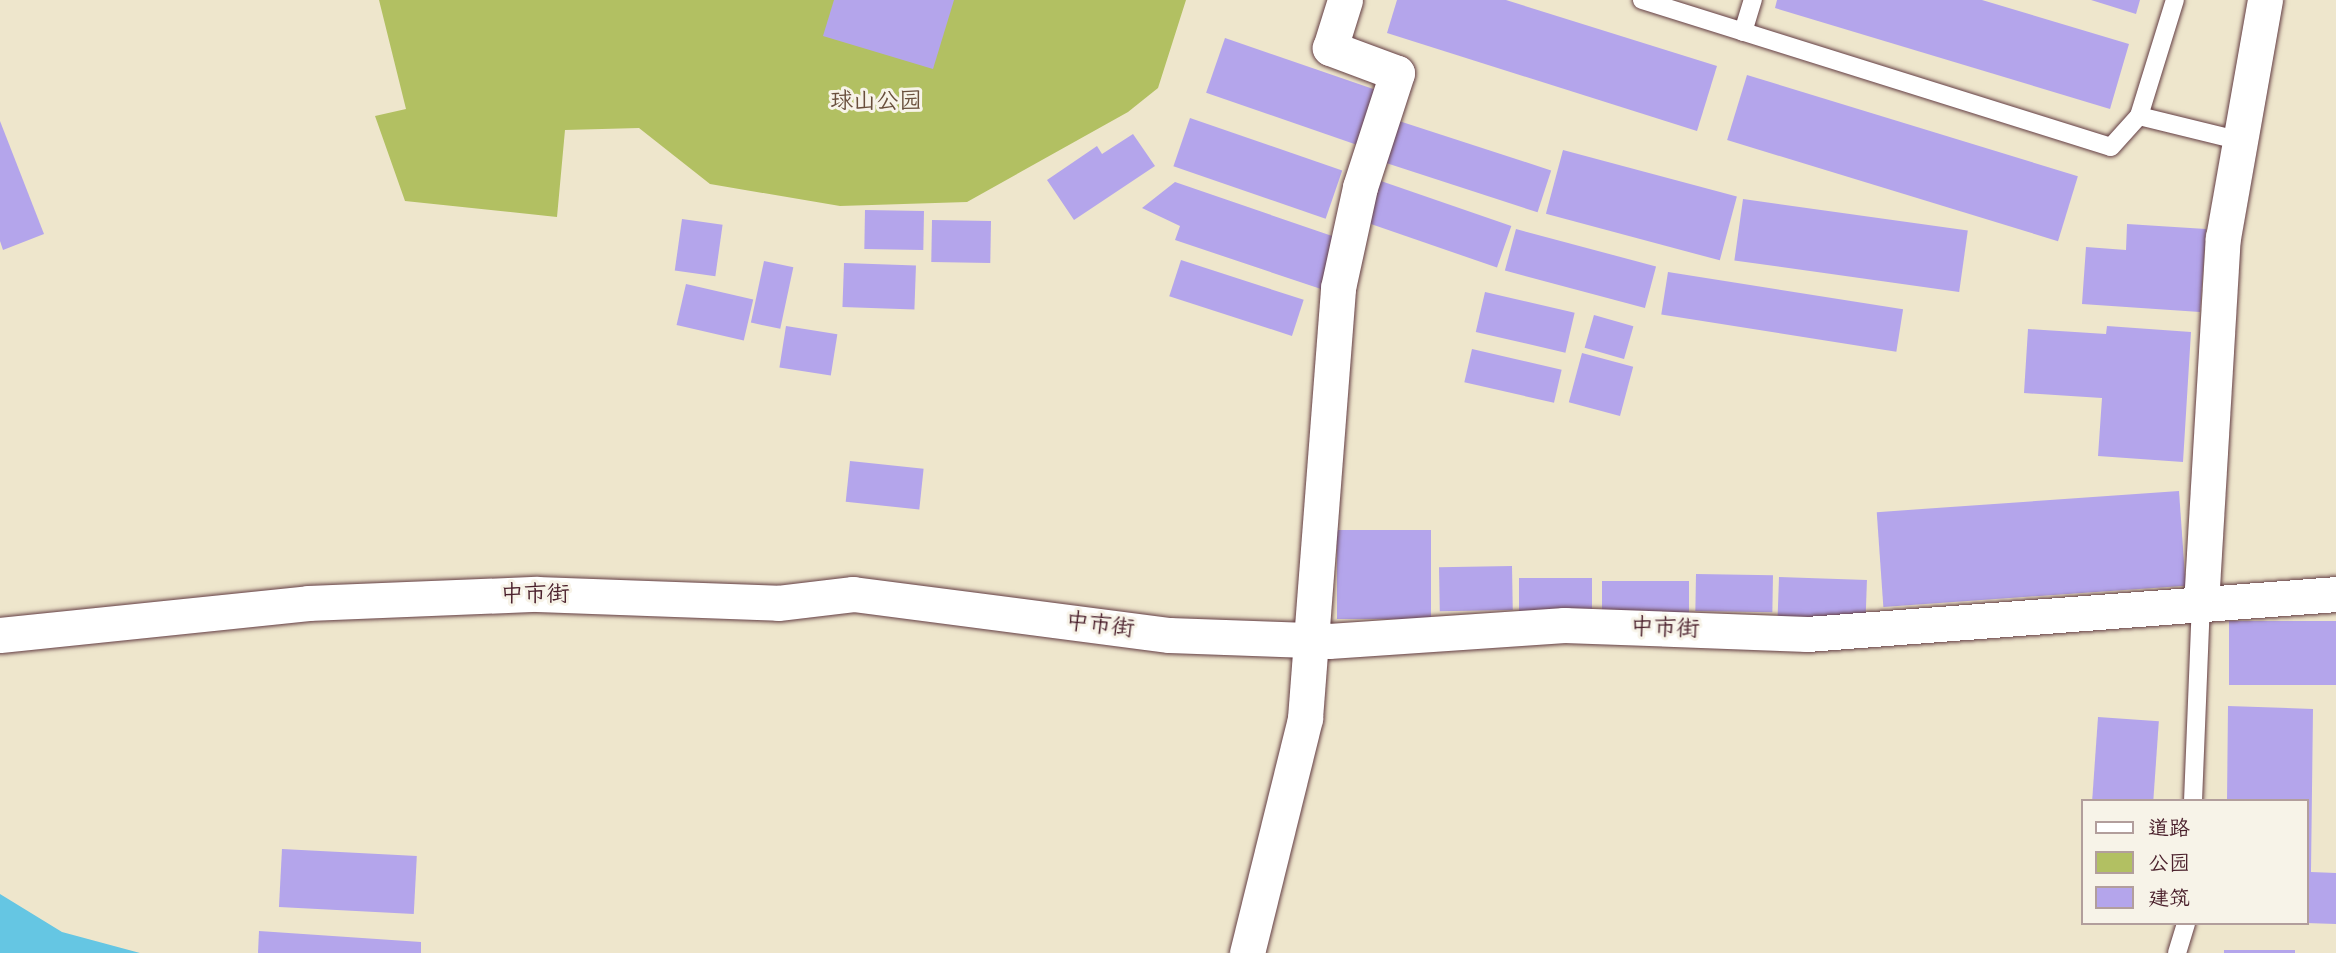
<!DOCTYPE html>
<meta charset="utf-8">
<style>
body{margin:0}
#map{position:relative;width:2336px;height:953px;overflow:hidden;background:#eee6cc;font-family:Mynerve,"LXGW WenKai TC",sans-serif}
div>[style]{position:absolute}
.green>*{inset:0;background:#b2c062}
.water>*{inset:0;background:#65c6e3}
.building>*{inset:0;background:#b4a5eb;transform-origin:0 0}
.roads{filter:drop-shadow(0 0 2px #633d43) drop-shadow(0 0 2px #633d43)}
.lane>*{height:18px;margin:-9px;padding:0 9px;transform-origin:9px;border-radius:9px;background:#fff}
.street>*{height:35px;margin:-17.5px;padding:0 17.5px;transform-origin:17.5px;border-radius:17.5px;background:#fff}
span{translate:-50% -50%;white-space:nowrap;text-align:center;line-height:1.15;-webkit-text-stroke:6px #f7f3e8;paint-order:stroke}
.park-label{font-size:23px;color:#694f3c}
.street-label{font-size:23px;color:#4a1f2b}
.legend{position:absolute;left:2081px;top:799px;width:228px;height:126px;box-sizing:border-box;background:#f7f3e8;border:2px solid #b29e9c;margin:0;padding:9px 12px;list-style:none;font-size:21px;color:#4a1f2b}
.legend li{display:flex;align-items:center;gap:14px;height:35px}
.legend b{width:35px;border:2px solid #b29e9c}
</style>
<div id="map">
<div class="green">
<i style="clip-path:polygon(379px 0,1186px 0,1158px 88px,1128px 112px,967px 202px,840px 206px,710px 184px,639px 128px,565px 130px,557px 217px,405px 201px,375px 116px,406px 109px)"></i>
</div>
<div class="water">
<i style="clip-path:polygon(0 894px,62px 932px,140px 953px,0 953px)"></i>
</div>
<div class="building">
<i style="clip-path:polygon(834px 0,954px 0,933px 69px,823px 36px)"></i>
<i style="clip-path:polygon(1397px 0,1506px 0,1717px 66px,1697px 131px,1387px 33px)"></i>
<i style="clip-path:polygon(1777px 0,1982px 0,2129px 44px,2110px 109px,1775px 8px)"></i>
<i style="clip-path:polygon(2091px 0,2140px 0,2136px 14px)"></i>
<i style="left:1225px;top:38px;width:163px;height:58px;rotate:19deg"></i>
<i style="left:1747px;top:75px;width:346px;height:68px;rotate:17deg"></i>
<i style="left:1190px;top:118px;width:161px;height:51px;rotate:19deg"></i>
<i style="clip-path:polygon(0 121px,44px 234px,3px 250px,0 241px)"></i>
<i style="left:1399px;top:121px;width:160px;height:44px;rotate:18deg"></i>
<i style="clip-path:polygon(1133px 134px,1155px 166px,1074px 220px,1047px 180px,1097px 146px,1102px 154px)"></i>
<i style="left:1563px;top:150px;width:180px;height:66px;rotate:15deg"></i>
<i style="left:1378px;top:180px;width:141px;height:44px;rotate:19deg"></i>
<i style="clip-path:polygon(1175px 182px,1338px 238px,1321px 289px,1175px 240px,1180px 226px,1142px 208px)"></i>
<i style="left:1743px;top:199px;width:227px;height:62px;rotate:8deg"></i>
<i style="left:865px;top:210px;width:59px;height:39px;rotate:1deg"></i>
<i style="left:682px;top:219px;width:41px;height:52px;rotate:8deg"></i>
<i style="left:932px;top:220px;width:59px;height:42px;rotate:1deg"></i>
<i style="clip-path:polygon(2127px 224px,2206px 229px,2200px 312px,2082px 304px,2086px 247px,2126px 250px)"></i>
<i style="left:1516px;top:229px;width:145px;height:43px;rotate:15deg"></i>
<i style="left:1181px;top:260px;width:129px;height:38px;rotate:18deg"></i>
<i style="left:764px;top:261px;width:30px;height:63px;rotate:12deg"></i>
<i style="left:844px;top:263px;width:72px;height:44px;rotate:2deg"></i>
<i style="left:1668px;top:272px;width:238px;height:43px;rotate:9deg"></i>
<i style="left:686px;top:284px;width:69px;height:42px;rotate:13deg"></i>
<i style="left:1485px;top:292px;width:92px;height:41px;rotate:13deg"></i>
<i style="left:1594px;top:315px;width:41px;height:34px;rotate:16deg"></i>
<i style="left:786px;top:326px;width:52px;height:42px;rotate:9deg"></i>
<i style="clip-path:polygon(2107px 326px,2191px 332px,2183px 462px,2098px 456px,2102px 398px,2024px 393px,2028px 329px,2106px 334px)"></i>
<i style="left:1472px;top:349px;width:92px;height:34px;rotate:13deg"></i>
<i style="left:1582px;top:353px;width:53px;height:51px;rotate:15deg"></i>
<i style="left:850px;top:461px;width:74px;height:41px;rotate:6deg"></i>
<i style="left:2179px;top:491px;width:95px;height:303px;rotate:86deg"></i>
<i style="left:1337px;top:530px;width:94px;height:89px"></i>
<i style="left:1512px;top:566px;width:44px;height:73px;rotate:89deg"></i>
<i style="left:1696px;top:574px;width:77px;height:37px;rotate:1deg"></i>
<i style="left:1779px;top:577px;width:88px;height:41px;rotate:2deg"></i>
<i style="left:1592px;top:578px;width:36px;height:73px;rotate:90deg"></i>
<i style="left:1689px;top:581px;width:34px;height:87px;rotate:90deg"></i>
<i style="left:2336px;top:621px;width:64px;height:107px;rotate:90deg"></i>
<i style="clip-path:polygon(2228px 706px,2313px 709px,2311px 872px,2336px 873px,2336px 924px,2306px 923px,2306px 801px,2227px 801px)"></i>
<i style="left:2098px;top:717px;width:61px;height:84px;rotate:4deg"></i>
<i style="left:282px;top:849px;width:135px;height:58px;rotate:3deg"></i>
<i style="clip-path:polygon(259px 931px,421px 942px,421px 953px,258px 953px)"></i>
<i style="left:2224px;top:950px;width:71px;height:3px"></i>
</div>
<div class="roads">
<div class="lane">
<i style="left:1642px;top:0;width:491px;rotate:17.4deg"></i>
<i style="left:2111px;top:147px;width:42px;rotate:-47.9deg"></i>
<i style="left:2139px;top:116px;width:121px;rotate:-72.8deg"></i>
<i style="left:1743px;top:32px;width:34px;rotate:-73deg"></i>
<i style="left:2139px;top:116px;width:101px;rotate:13.8deg"></i>
<i style="left:2193px;top:801px;width:197px;rotate:-87.7deg"></i>
<i style="left:2177px;top:953px;width:31px;rotate:-73deg"></i>
</div>
<div class="street">
<i style="left:2201px;top:604px;width:367px;rotate:-86.6deg"></i>
<i style="left:2223px;top:238px;width:242px;rotate:-80deg"></i>
<i style="left:0;top:635px;width:310px;rotate:-5.9deg"></i>
<i style="left:308px;top:603px;width:229px;rotate:-2.3deg"></i>
<i style="left:537px;top:594px;width:241px;rotate:2.1deg"></i>
<i style="left:778px;top:603px;width:76px;rotate:-6.8deg"></i>
<i style="left:853px;top:594px;width:319px;rotate:7.4deg"></i>
<i style="left:1169px;top:635px;width:160px;rotate:2.1deg"></i>
<i style="left:1329px;top:641px;width:236px;rotate:-3.9deg"></i>
<i style="left:1564px;top:625px;width:243px;rotate:2.1deg"></i>
<i style="left:1807px;top:634px;width:531px;rotate:-4.32deg"></i>
<i style="left:1247px;top:953px;width:242px;rotate:-76.1deg"></i>
<i style="left:1305px;top:718px;width:431px;rotate:-85.6deg"></i>
<i style="left:1338px;top:288px;width:103px;rotate:-77.7deg"></i>
<i style="left:1360px;top:187px;width:120px;rotate:-72deg"></i>
<i style="left:1397px;top:73px;width:72px;rotate:-159.5deg"></i>
<i style="left:1330px;top:48px;width:50px;rotate:-72.6deg"></i>
</div>
</div>
<div class="park-label">
<span style="left:876px;top:102px">球山公园</span>
</div>
<div class="street-label">
<span style="left:535px;top:595px">中市街</span>
<span style="left:1100px;top:626px;rotate:7deg">中市街</span>
<span style="left:1665px;top:629px;rotate:2deg">中市街</span>
</div>
<ul class="legend">
<li><b style="height:9px;background:#fff"></b>道路</li>
<li><b style="height:19px;background:#b2c062"></b>公园</li>
<li><b style="height:19px;background:#b4a5eb"></b>建筑</li>
</ul>
</div>
